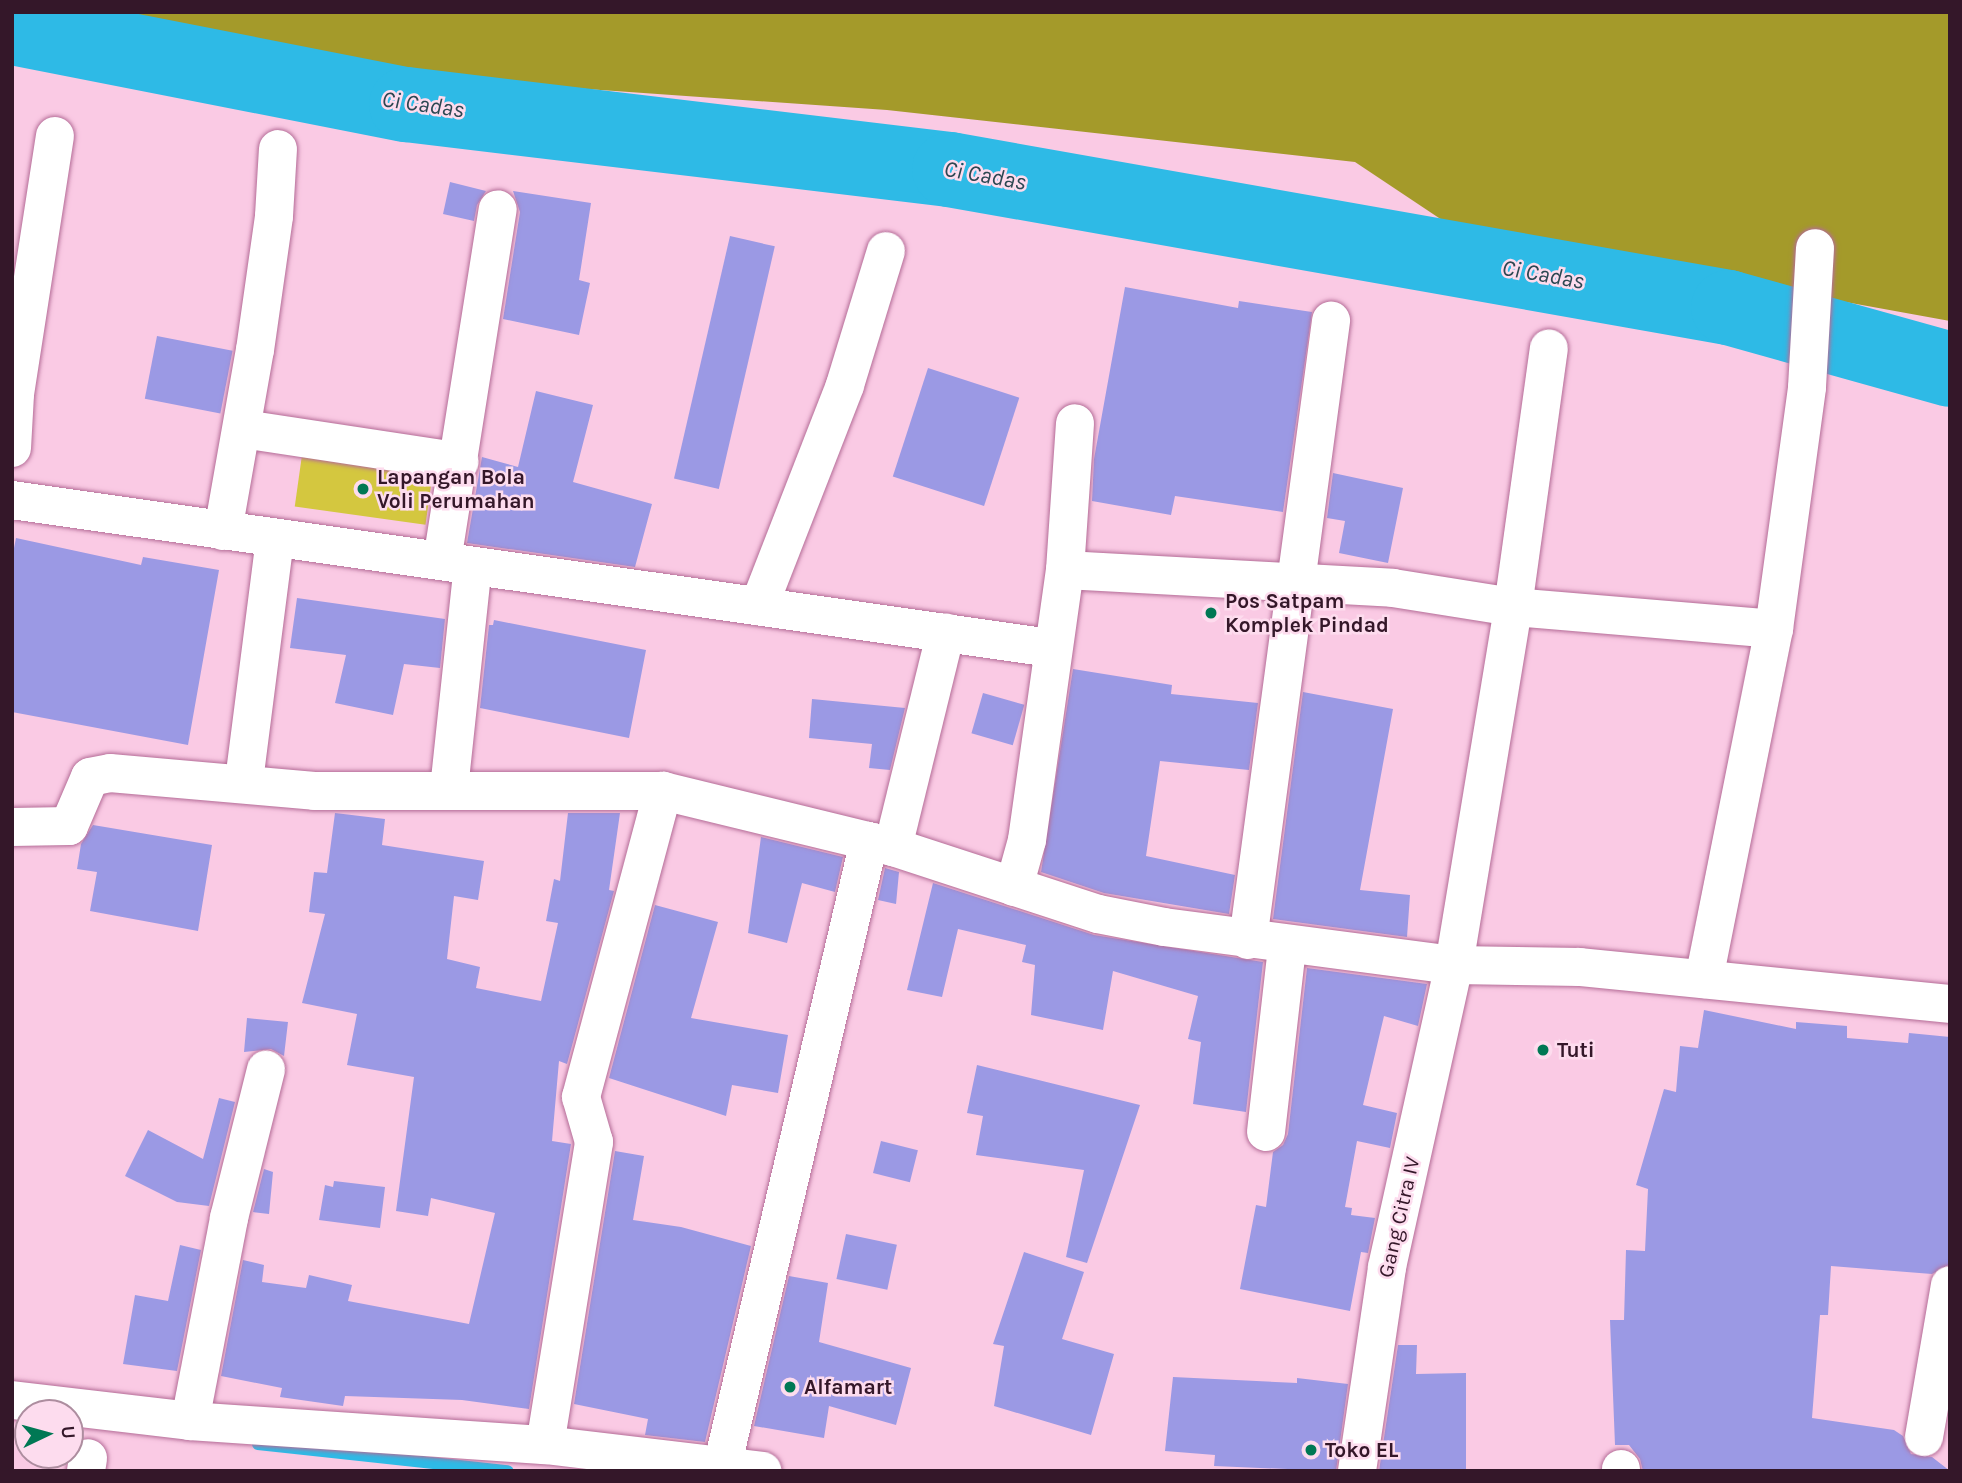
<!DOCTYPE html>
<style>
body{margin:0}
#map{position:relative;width:1962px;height:1483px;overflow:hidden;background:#facae4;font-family:Karla,sans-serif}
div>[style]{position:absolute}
.green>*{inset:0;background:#d4c73f;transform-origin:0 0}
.forest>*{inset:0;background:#a49a2a}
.stream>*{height:12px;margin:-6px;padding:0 6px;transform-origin:6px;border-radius:6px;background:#2ebae6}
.river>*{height:75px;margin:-37.5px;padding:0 37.5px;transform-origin:37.5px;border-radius:37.5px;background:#2ebae6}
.building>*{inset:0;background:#9b99e4;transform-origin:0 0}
.roads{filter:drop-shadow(0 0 2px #b46c97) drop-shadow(0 0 2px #b46c97)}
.minor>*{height:38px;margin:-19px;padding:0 19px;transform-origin:19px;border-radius:19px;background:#fff}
.dots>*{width:19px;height:19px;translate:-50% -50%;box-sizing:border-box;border:4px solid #fddcee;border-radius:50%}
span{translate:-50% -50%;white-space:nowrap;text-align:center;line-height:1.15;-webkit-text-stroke:5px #fddcee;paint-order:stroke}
.poi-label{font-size:21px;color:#341729;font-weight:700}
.left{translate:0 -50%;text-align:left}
.street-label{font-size:21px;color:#341729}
.water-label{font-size:23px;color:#2c4752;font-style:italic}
.frame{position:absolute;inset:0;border:14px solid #341729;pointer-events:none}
.north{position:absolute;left:14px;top:1399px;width:70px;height:70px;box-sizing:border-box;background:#fddcee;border:2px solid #ad8d9f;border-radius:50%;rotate:85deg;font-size:19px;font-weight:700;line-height:28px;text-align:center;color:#341729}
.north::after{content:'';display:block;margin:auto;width:24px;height:32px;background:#007854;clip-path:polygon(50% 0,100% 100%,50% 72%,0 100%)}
</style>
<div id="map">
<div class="green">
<i style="left:302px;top:455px;width:132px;height:52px;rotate:8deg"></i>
</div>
<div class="forest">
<i style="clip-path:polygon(67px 12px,1950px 12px,1950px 321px,1460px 232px,1355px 162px,887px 110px,530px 85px,266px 50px)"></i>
</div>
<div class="stream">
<i style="left:258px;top:1444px;width:251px;rotate:6.2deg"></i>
</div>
<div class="river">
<i style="left:12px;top:27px;width:401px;rotate:11.1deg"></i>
<i style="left:406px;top:104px;width:547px;rotate:6.83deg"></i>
<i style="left:949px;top:169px;width:791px;rotate:10.05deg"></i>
<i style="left:1728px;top:307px;width:230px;rotate:15.6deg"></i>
</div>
<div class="building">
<i style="clip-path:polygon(450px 182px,486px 191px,477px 205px,474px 221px,443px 214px)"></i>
<i style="clip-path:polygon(513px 191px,591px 203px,579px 280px,590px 283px,579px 335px,503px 319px,520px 212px)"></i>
<i style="left:730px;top:236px;width:46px;height:249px;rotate:13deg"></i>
<i style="clip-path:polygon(1125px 287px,1238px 308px,1239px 301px,1312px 312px,1283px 512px,1175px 496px,1171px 515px,1092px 501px,1094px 459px)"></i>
<i style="left:157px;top:336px;width:77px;height:64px;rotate:11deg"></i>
<i style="left:928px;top:368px;width:96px;height:114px;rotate:18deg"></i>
<i style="clip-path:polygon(536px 391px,593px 405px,573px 482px,652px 504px,635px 567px,467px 543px,482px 457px,518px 467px)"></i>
<i style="clip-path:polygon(1333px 473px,1403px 488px,1388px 563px,1339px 553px,1345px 521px,1327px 518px)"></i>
<i style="clip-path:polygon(16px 538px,141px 565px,143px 557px,219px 570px,188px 745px,12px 712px,12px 558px)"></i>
<i style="clip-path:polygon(297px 598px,445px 619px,440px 668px,404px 664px,393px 715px,335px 703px,346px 655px,290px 648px)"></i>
<i style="clip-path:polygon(494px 620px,646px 650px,629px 738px,480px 708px,489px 625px,493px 625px)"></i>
<i style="clip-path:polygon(1073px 669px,1172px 685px,1171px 694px,1258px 703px,1249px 770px,1160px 761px,1146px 856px,1235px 875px,1229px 914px,1104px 893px,1041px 872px)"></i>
<i style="clip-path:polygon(1303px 692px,1393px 709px,1360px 890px,1410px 895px,1407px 937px,1273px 919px)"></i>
<i style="left:983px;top:693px;width:43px;height:42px;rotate:16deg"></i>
<i style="clip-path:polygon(812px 699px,905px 708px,890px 770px,869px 768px,872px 744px,809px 738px)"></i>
<i style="clip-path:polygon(335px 813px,385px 819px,382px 845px,484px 861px,478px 900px,454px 896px,447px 959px,480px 967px,476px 988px,541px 1001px,558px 923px,546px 921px,554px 879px,560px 881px,568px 813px,620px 813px,609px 890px,614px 891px,567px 1064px,559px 1061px,552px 1141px,571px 1144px,529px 1409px,462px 1400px,345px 1396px,343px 1406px,280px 1397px,282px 1388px,221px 1376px,243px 1260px,264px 1265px,262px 1282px,306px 1288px,309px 1275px,352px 1285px,348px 1301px,469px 1324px,495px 1213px,431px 1198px,428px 1216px,396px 1211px,414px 1077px,347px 1065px,357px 1014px,302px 1003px,325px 914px,309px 912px,314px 872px,327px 873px)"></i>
<i style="clip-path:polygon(93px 825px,212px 845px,198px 931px,90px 911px,97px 872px,77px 869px,81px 844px)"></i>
<i style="clip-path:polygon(761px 837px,843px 857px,835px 892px,802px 883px,787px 943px,748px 933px)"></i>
<i style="clip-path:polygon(885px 868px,899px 872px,896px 904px,878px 900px)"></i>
<i style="clip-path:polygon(933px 883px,1094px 935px,1263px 962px,1246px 1112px,1193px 1104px,1201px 1042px,1188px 1039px,1198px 996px,1113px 971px,1103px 1030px,1031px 1015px,1035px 965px,1022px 962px,1026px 945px,958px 929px,942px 997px,907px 990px)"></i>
<i style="clip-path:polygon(655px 905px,718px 922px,691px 1018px,788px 1035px,778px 1093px,732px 1085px,726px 1116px,609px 1078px)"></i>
<i style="clip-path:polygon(1307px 968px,1427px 984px,1418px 1026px,1384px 1016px,1363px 1105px,1397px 1113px,1390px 1148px,1357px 1141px,1345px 1207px,1352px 1208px,1351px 1215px,1375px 1218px,1368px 1253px,1361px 1252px,1350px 1311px,1240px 1289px,1256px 1205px,1266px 1207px,1273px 1152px,1283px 1145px,1288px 1134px)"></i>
<i style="clip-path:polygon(1704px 1010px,1796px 1029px,1796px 1022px,1847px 1026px,1847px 1038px,1908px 1043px,1909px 1033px,1950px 1037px,1950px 1264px,1932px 1274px,1831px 1266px,1828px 1315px,1820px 1315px,1812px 1418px,1894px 1430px,1903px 1436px,1911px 1454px,1932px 1457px,1950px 1471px,1643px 1471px,1640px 1459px,1629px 1445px,1615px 1445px,1610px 1320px,1624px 1320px,1626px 1250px,1645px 1251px,1648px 1189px,1636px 1185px,1664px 1089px,1676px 1092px,1680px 1046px,1698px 1048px)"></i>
<i style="clip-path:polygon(247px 1018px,288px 1022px,284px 1056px,271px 1049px,244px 1052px)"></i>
<i style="clip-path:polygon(977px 1065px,1140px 1105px,1087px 1263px,1066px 1257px,1084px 1170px,976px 1155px,983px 1116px,967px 1113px)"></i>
<i style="clip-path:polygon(219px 1098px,235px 1102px,209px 1206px,177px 1202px,125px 1176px,148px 1130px,203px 1159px)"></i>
<i style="left:881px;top:1141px;width:38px;height:33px;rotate:14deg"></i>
<i style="clip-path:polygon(615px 1151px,644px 1156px,633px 1220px,681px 1227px,751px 1246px,705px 1442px,645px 1435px,648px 1419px,574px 1404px)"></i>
<i style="clip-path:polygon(264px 1169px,273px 1172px,269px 1214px,253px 1212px)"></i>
<i style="clip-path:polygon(334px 1181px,385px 1187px,380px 1228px,319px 1220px,325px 1185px,333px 1187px)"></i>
<i style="left:846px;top:1234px;width:52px;height:46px;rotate:12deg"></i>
<i style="clip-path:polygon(180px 1245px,201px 1250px,177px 1371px,123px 1364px,135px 1295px,168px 1301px)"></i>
<i style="clip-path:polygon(1024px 1252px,1084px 1272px,1062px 1339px,1114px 1354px,1091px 1435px,994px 1406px,1004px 1346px,993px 1344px)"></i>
<i style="clip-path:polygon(789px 1276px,828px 1283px,819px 1342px,911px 1368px,896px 1425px,829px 1406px,824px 1438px,754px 1426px)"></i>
<i style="clip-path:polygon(1398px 1345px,1417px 1345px,1416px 1374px,1466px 1373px,1466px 1471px,1379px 1471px)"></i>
<i style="clip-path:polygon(1173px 1377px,1297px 1383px,1297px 1378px,1348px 1384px,1336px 1471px,1214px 1466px,1215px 1455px,1165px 1451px)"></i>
</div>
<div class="roads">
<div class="minor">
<i style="left:243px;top:429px;width:219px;rotate:8.6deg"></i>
<i style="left:12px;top:448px;width:54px;rotate:-86.8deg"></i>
<i style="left:15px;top:394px;width:261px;rotate:-81.2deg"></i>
<i style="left:12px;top:500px;width:1049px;rotate:8.11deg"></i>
<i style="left:223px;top:531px;width:184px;rotate:-80deg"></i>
<i style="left:255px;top:350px;width:135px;rotate:-81.9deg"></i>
<i style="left:274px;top:216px;width:67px;rotate:-86.6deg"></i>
<i style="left:442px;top:561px;width:356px;rotate:-81deg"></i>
<i style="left:1065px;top:570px;width:328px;rotate:3.1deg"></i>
<i style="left:1393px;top:588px;width:121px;rotate:9deg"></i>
<i style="left:1513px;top:607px;width:262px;rotate:4.8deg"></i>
<i style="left:759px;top:606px;width:237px;rotate:-68.7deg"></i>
<i style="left:845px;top:385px;width:140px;rotate:-73deg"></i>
<i style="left:244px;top:781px;width:245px;rotate:-82.7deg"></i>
<i style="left:449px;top:789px;width:224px;rotate:-83.9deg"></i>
<i style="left:12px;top:827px;width:57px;rotate:-1deg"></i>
<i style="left:69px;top:826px;width:53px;rotate:-66.8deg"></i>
<i style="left:90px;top:777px;width:20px;rotate:-11deg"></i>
<i style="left:110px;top:773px;width:205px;rotate:5deg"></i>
<i style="left:314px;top:791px;width:349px"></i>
<i style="left:663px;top:791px;width:237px;rotate:13.7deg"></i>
<i style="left:893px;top:847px;width:216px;rotate:18.1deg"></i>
<i style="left:1098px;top:914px;width:67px;rotate:11.1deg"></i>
<i style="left:1164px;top:927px;width:292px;rotate:7.5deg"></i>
<i style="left:1454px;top:965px;width:126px;rotate:0.9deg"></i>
<i style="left:1580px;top:967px;width:372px;rotate:5.7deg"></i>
<i style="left:893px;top:847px;width:221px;rotate:-76.2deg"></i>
<i style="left:1014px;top:887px;width:49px;rotate:-74.5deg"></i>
<i style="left:1027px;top:840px;width:273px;rotate:-82deg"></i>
<i style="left:1065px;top:570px;width:147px;rotate:-86.1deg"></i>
<i style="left:1248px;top:940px;width:625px;rotate:-82.36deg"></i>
<i style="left:1704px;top:979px;width:357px;rotate:-78.7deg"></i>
<i style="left:1774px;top:629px;width:244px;rotate:-82.2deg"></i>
<i style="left:1807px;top:387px;width:139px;rotate:-86.7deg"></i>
<i style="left:1266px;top:1132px;width:186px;rotate:-83.5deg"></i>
<i style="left:12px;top:1400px;width:179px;rotate:6.7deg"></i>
<i style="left:190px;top:1421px;width:356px;rotate:3.9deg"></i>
<i style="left:545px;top:1445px;width:219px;rotate:6.8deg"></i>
<i style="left:190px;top:1421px;width:207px;rotate:-79.1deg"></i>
<i style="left:229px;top:1218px;width:153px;rotate:-76deg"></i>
<i style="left:1924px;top:1437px;width:154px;rotate:-80.3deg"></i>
<i style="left:545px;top:1445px;width:307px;rotate:-80.8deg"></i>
<i style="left:594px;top:1142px;width:47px;rotate:-106.1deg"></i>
<i style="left:581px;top:1097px;width:317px;rotate:-75deg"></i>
<i style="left:722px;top:1467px;width:643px;rotate:-76.78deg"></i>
<i style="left:86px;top:1471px;width:13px;rotate:-81deg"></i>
<i style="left:1357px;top:1471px;width:206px;rotate:-81.6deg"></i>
<i style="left:1387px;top:1267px;width:309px;rotate:-77.5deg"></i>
<i style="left:1454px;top:965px;width:363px;rotate:-80.6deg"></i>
<i style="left:1513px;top:607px;width:261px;rotate:-82.1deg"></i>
<i style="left:1621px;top:1471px;width:2px;rotate:-90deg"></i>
</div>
</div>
<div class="dots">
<i style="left:363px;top:489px;background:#007854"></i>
<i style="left:1211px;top:613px;background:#007854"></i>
<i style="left:1543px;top:1050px;background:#007854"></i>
<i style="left:790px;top:1387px;background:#007854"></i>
<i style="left:1311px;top:1450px;background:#007854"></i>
</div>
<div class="poi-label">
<span class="left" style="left:377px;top:489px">Lapangan Bola<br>Voli Perumahan</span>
<span class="left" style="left:1225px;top:613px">Pos Satpam<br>Komplek Pindad</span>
<span class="left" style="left:1557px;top:1050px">Tuti</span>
<span class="left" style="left:804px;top:1387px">Alfamart</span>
<span class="left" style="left:1325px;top:1450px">Toko EL</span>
</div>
<div class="street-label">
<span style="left:1399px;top:1217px;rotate:-77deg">Gang Citra IV</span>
</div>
<div class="water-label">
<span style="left:423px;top:105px;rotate:8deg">Ci Cadas</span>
<span style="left:985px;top:176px;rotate:10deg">Ci Cadas</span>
<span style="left:1543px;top:275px;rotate:10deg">Ci Cadas</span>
</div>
<div class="frame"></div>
<div class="north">U</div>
</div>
